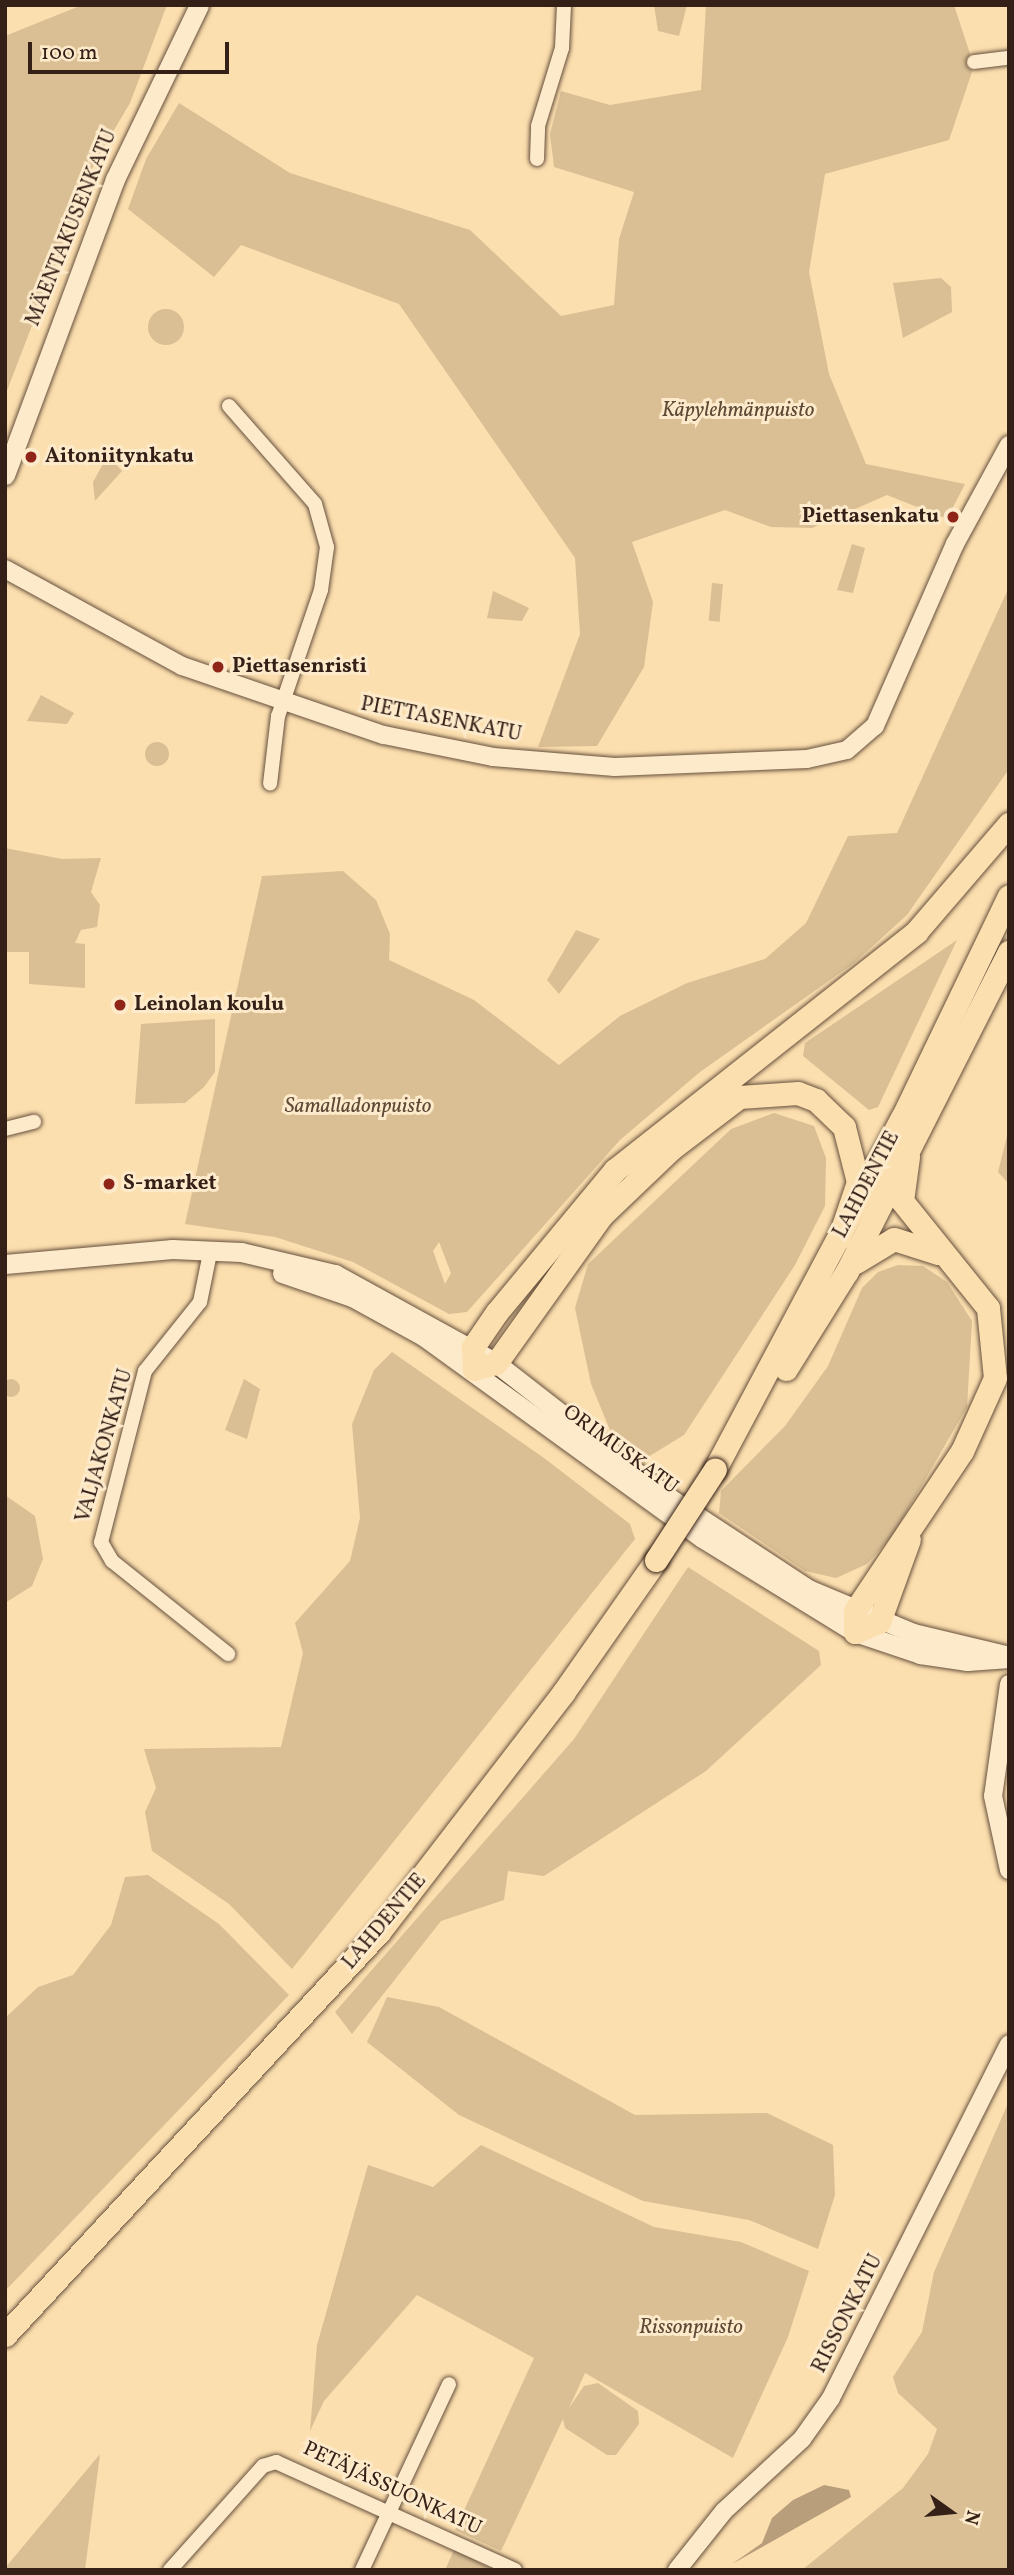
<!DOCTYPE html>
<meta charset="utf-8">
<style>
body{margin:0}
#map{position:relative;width:1014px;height:2575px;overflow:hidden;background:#fcdfaf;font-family:Vollkorn,serif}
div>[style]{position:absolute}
.green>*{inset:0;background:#dabf95;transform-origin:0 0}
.round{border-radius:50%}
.water>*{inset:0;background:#b89e7b}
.roads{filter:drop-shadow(0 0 2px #66503d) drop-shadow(0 0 2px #66503d)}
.minor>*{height:14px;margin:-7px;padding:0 7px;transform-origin:7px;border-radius:7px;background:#fdeacb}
.tertiary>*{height:18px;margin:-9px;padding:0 9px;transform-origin:9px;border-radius:9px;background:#fdeacb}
.secondary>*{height:19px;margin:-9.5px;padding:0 9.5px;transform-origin:9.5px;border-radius:9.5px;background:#fdeacb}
.trunk>*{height:23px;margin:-11.5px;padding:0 11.5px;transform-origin:11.5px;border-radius:11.5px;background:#fcdfaf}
.bridges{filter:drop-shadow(0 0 2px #342017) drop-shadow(0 0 2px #342017)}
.trunk-bridge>*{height:23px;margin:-11.5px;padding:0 11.5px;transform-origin:11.5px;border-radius:11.5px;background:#fcdfaf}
.dots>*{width:19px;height:19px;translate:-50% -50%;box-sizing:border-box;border:4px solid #fdeacb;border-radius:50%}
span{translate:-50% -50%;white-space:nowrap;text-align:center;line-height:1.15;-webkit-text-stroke:6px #fdeacb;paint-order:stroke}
.street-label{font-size:21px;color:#342017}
.park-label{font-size:21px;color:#5e4836;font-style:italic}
.poi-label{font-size:21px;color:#342017;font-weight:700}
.left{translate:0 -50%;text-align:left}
.right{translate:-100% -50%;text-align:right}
.frame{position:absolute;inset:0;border:7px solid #342017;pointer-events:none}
.north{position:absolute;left:916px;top:2477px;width:70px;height:70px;-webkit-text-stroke:5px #fdeacb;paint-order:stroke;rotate:105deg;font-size:19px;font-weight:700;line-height:28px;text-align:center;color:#342017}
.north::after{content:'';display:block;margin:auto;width:24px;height:32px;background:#342017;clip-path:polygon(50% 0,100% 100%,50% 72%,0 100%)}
.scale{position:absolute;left:28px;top:42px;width:201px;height:32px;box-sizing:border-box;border:4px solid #342017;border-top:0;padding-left:9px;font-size:21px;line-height:24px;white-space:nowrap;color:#342017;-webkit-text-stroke:5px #fdeacb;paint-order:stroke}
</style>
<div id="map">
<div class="green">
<i style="clip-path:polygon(82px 5px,167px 5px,130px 103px,94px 164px,5px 396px,5px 36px)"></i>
<i style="clip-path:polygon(654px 5px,687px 5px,679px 36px,658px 31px)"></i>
<i style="clip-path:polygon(706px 5px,954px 5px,974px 66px,949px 140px,825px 174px,809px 272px,829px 374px,866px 464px,965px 484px,947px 519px,887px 495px,812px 528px,771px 527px,725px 510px,632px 542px,653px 602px,644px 667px,597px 746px,538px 747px,580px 634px,575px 558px,399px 304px,241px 245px,214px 277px,128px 209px,146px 159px,179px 103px,290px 173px,470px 230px,561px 316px,614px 305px,619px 239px,634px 192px,554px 167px,550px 134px,561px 91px,610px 105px,701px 90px)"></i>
<i style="clip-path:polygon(941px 278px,951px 287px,952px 312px,903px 338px,893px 283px)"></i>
<i class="round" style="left:148px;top:309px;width:36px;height:36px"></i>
<i style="clip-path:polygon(108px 455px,122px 471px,95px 501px,93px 482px)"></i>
<i style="clip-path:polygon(852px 544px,865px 548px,853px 593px,837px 590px)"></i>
<i style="left:712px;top:583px;width:11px;height:38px;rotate:5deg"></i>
<i style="clip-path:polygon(evenodd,1009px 587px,1009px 769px,907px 915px,854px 963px,700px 1072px,620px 1140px,467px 1312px,449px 1314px,353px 1262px,275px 1237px,185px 1224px,262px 876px,343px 871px,376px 900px,390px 934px,389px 960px,474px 1000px,559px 1065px,620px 1016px,687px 983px,765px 959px,806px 923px,848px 836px,897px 833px,1009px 587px,439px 1242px,451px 1273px,445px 1284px,433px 1251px,439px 1242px)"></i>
<i style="clip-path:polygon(493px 591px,529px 608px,522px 621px,487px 618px)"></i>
<i style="clip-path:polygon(41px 695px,74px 713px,67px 724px,27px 721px)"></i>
<i class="round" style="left:145px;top:742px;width:24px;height:24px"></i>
<i style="clip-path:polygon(5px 848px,62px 859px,101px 858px,91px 892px,100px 905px,97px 927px,81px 930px,75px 943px,85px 944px,85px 988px,29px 984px,29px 952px,5px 952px)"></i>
<i style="clip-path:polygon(576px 930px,600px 939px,559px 994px,547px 980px)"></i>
<i style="clip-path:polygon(957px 940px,878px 1107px,869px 1110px,803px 1056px,805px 1043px)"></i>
<i style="clip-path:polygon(215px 1019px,215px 1072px,204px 1087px,185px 1103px,135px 1104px,141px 1024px)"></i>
<i style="clip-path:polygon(774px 1113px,814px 1126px,826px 1158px,825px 1206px,795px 1265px,684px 1435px,643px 1460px,612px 1435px,591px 1384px,575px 1308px,588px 1264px,731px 1129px)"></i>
<i style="clip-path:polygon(1009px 1128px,1009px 1184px,998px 1172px)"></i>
<i style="clip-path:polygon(898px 1265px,923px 1266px,947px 1282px,972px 1321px,967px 1407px,893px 1535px,867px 1564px,836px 1578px,805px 1571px,719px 1513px,721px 1491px,785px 1426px,828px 1366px,862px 1288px,878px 1272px)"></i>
<i style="clip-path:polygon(392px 1352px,544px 1458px,630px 1524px,635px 1539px,292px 1969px,229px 1904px,152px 1851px,145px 1812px,156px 1788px,144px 1749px,281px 1747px,303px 1653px,295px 1623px,350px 1561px,360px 1518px,352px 1424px,374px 1370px)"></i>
<i class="round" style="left:2px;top:1379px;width:18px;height:18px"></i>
<i style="clip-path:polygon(244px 1379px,260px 1389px,247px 1439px,225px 1430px)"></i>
<i style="clip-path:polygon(5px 1495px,35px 1516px,43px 1559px,32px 1586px,5px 1603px)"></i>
<i style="clip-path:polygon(688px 1567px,819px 1651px,821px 1665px,706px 1771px,544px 1876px,508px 1871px,504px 1900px,441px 1921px,352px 2034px,335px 2012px,574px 1739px)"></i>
<i style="clip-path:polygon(148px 1875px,219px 1924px,289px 1995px,5px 2291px,5px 2018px,38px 1987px,73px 1975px,111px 1925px,125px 1877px)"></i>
<i style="clip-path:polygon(387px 1997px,439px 2007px,635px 2115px,767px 2113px,833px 2145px,835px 2195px,818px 2249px,749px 2220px,643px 2201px,459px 2115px,367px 2042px)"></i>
<i style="clip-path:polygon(1009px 2101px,1009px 2570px,802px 2570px,903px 2488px,928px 2454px,937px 2429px,898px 2393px,893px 2377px,922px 2332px,934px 2272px)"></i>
<i style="clip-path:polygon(481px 2145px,654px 2227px,741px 2242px,809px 2271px,788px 2337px,733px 2458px,585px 2373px,569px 2408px,584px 2386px,598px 2383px,638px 2411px,639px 2424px,616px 2455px,607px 2455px,565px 2428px,563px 2419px,501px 2551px,455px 2530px,534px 2358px,417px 2295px,324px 2401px,310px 2431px,317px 2345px,368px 2165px,433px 2187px)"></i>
<i style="clip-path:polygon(100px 2454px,85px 2570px,5px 2570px,5px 2568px)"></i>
<i style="clip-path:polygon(454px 2550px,494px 2570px,445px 2570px)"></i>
</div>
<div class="water">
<i style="clip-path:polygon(824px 2485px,849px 2490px,851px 2497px,732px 2564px,762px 2543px,772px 2518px,793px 2500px)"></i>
</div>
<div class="roads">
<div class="minor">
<i style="left:974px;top:62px;width:35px;rotate:-7deg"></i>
<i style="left:537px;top:159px;width:33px;rotate:-88deg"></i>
<i style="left:538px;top:126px;width:82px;rotate:-72.9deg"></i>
<i style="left:562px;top:48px;width:43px;rotate:-87.3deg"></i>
<i style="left:229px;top:406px;width:130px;rotate:48.7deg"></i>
<i style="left:315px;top:504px;width:45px;rotate:74.4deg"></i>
<i style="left:327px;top:547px;width:43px;rotate:97.9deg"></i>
<i style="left:321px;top:590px;width:133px;rotate:108.8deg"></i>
<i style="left:278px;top:716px;width:68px;rotate:96.7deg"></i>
<i style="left:5px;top:1129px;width:30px;rotate:-14deg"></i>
<i style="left:210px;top:1253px;width:50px;rotate:101.5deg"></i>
<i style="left:200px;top:1302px;width:88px;rotate:128.6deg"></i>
<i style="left:145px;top:1371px;width:177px;rotate:104.4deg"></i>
<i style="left:101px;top:1542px;width:22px;rotate:60deg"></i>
<i style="left:112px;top:1561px;width:149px;rotate:38.7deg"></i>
<i style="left:170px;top:2570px;width:140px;rotate:-48.2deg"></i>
<i style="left:263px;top:2466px;width:14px;rotate:-17deg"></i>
<i style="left:276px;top:2462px;width:262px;rotate:24.3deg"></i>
<i style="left:362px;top:2570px;width:205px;rotate:-64.9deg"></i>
</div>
<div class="tertiary">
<i style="left:5px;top:569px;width:202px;rotate:28.7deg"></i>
<i style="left:182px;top:666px;width:213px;rotate:18.9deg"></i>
<i style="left:384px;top:735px;width:111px;rotate:11.4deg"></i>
<i style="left:493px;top:757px;width:122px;rotate:4.7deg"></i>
<i style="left:615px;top:767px;width:192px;rotate:-2.4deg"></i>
<i style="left:807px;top:759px;width:41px;rotate:-12.7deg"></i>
<i style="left:847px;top:750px;width:37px;rotate:-41deg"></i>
<i style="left:875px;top:726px;width:199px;rotate:-66.3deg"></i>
<i style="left:955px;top:544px;width:113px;rotate:-61.4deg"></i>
<i style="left:1009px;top:1684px;width:113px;rotate:98.1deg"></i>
<i style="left:993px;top:1796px;width:76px;rotate:77.8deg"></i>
<i style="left:677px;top:2570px;width:75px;rotate:-51.5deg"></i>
<i style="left:724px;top:2511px;width:106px;rotate:-42.7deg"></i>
<i style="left:802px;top:2439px;width:50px;rotate:-54.7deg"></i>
<i style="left:831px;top:2398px;width:396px;rotate:-63.3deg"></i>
</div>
<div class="secondary">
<i style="left:5px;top:475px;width:316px;rotate:-69.6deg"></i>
<i style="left:115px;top:179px;width:193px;rotate:-64.2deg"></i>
<i style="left:5px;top:1264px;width:168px;rotate:-5.1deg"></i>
<i style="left:172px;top:1249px;width:69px;rotate:2.5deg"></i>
<i style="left:241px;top:1252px;width:97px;rotate:13.2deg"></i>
<i style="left:335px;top:1274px;width:184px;rotate:28.9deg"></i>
<i style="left:496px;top:1363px;width:222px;rotate:37.9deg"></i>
<i style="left:671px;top:1499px;width:164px;rotate:33.3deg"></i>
<i style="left:808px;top:1589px;width:114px;rotate:22.7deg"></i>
<i style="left:913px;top:1633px;width:99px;rotate:13.5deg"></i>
<i style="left:282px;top:1273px;width:74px;rotate:18.9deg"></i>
<i style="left:352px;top:1297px;width:81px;rotate:28.8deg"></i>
<i style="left:423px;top:1336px;width:344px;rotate:35.9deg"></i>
<i style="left:702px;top:1538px;width:180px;rotate:31.6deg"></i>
<i style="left:855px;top:1632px;width:69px;rotate:18.7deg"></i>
<i style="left:920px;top:1654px;width:48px;rotate:8.5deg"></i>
<i style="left:967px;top:1661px;width:42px;rotate:-4.1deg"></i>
</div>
<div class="trunk">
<i style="left:908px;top:1157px;width:44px;rotate:97.8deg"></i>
<i style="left:902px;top:1201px;width:137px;rotate:51.2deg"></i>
<i style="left:988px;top:1308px;width:70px;rotate:84.3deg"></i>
<i style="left:995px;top:1378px;width:80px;rotate:114.3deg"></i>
<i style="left:962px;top:1451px;width:192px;rotate:123.8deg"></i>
<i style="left:855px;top:1611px;width:21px;rotate:90deg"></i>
<i style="left:855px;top:1632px;width:26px;rotate:-23deg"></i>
<i style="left:879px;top:1622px;width:88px;rotate:-70.1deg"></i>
<i style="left:839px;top:1238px;width:59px;rotate:-71.3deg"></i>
<i style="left:858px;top:1182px;width:57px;rotate:-104.3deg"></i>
<i style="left:844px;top:1127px;width:39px;rotate:-136deg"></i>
<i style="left:816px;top:1100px;width:19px;rotate:-159deg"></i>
<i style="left:798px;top:1093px;width:59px;rotate:176.1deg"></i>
<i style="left:739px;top:1097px;width:86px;rotate:142.6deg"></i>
<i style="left:671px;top:1149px;width:97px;rotate:136.3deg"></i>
<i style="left:601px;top:1216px;width:181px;rotate:125.5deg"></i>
<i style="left:496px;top:1363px;width:23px;rotate:165deg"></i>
<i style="left:474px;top:1369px;width:22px;rotate:-93deg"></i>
<i style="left:473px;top:1347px;width:42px;rotate:-55.6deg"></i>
<i style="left:497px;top:1312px;width:185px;rotate:-50.3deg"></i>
<i style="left:615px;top:1170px;width:384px;rotate:-38.3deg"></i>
<i style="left:916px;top:932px;width:143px;rotate:-49.3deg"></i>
<i style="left:856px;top:1262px;width:44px;rotate:-31.2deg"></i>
<i style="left:894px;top:1239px;width:46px;rotate:17.7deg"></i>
<i style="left:786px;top:1369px;width:115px;rotate:-58.1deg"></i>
<i style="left:847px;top:1271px;width:358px;rotate:-63.1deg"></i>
<i style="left:715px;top:1469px;width:398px;rotate:-62deg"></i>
<i style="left:902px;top:1118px;width:246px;rotate:-64.3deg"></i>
<i style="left:5px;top:2335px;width:550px;rotate:-47.14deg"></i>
<i style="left:379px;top:1932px;width:302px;rotate:-52.4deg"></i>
<i style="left:563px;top:1693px;width:162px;rotate:-55deg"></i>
</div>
</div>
<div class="bridges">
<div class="trunk-bridge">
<i style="left:656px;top:1560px;width:108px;rotate:-57deg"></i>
</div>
</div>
<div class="dots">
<i style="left:31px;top:457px;background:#8f2418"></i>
<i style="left:953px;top:517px;background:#8f2418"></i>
<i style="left:218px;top:667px;background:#8f2418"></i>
<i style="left:120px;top:1005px;background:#8f2418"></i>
<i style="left:109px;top:1184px;background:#8f2418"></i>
</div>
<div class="street-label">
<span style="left:72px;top:228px;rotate:-68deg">MÄENTAKUSENKATU</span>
<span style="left:441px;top:720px;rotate:11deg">PIETTASENKATU</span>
<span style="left:867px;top:1185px;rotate:-62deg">LAHDENTIE</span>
<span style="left:105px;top:1446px;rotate:-74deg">VALJAKONKATU</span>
<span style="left:620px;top:1450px;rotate:36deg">ORIMUSKATU</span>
<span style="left:385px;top:1922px;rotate:-50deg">LAHDENTIE</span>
<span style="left:848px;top:2314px;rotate:-63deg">RISSONKATU</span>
<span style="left:392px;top:2489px;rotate:25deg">PETÄJÄSSUONKATU</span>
</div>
<div class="park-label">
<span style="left:738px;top:411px">Käpylehmänpuisto</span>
<span style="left:358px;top:1107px">Samalladonpuisto</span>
<span style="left:691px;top:2328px">Rissonpuisto</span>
</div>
<div class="poi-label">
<span class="left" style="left:45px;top:457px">Aitoniitynkatu</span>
<span class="right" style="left:939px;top:517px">Piettasenkatu</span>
<span class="left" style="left:232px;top:667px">Piettasenristi</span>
<span class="left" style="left:134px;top:1005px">Leinolan koulu</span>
<span class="left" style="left:123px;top:1184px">S-market</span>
</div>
<div class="frame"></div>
<div class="north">N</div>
<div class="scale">100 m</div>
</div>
